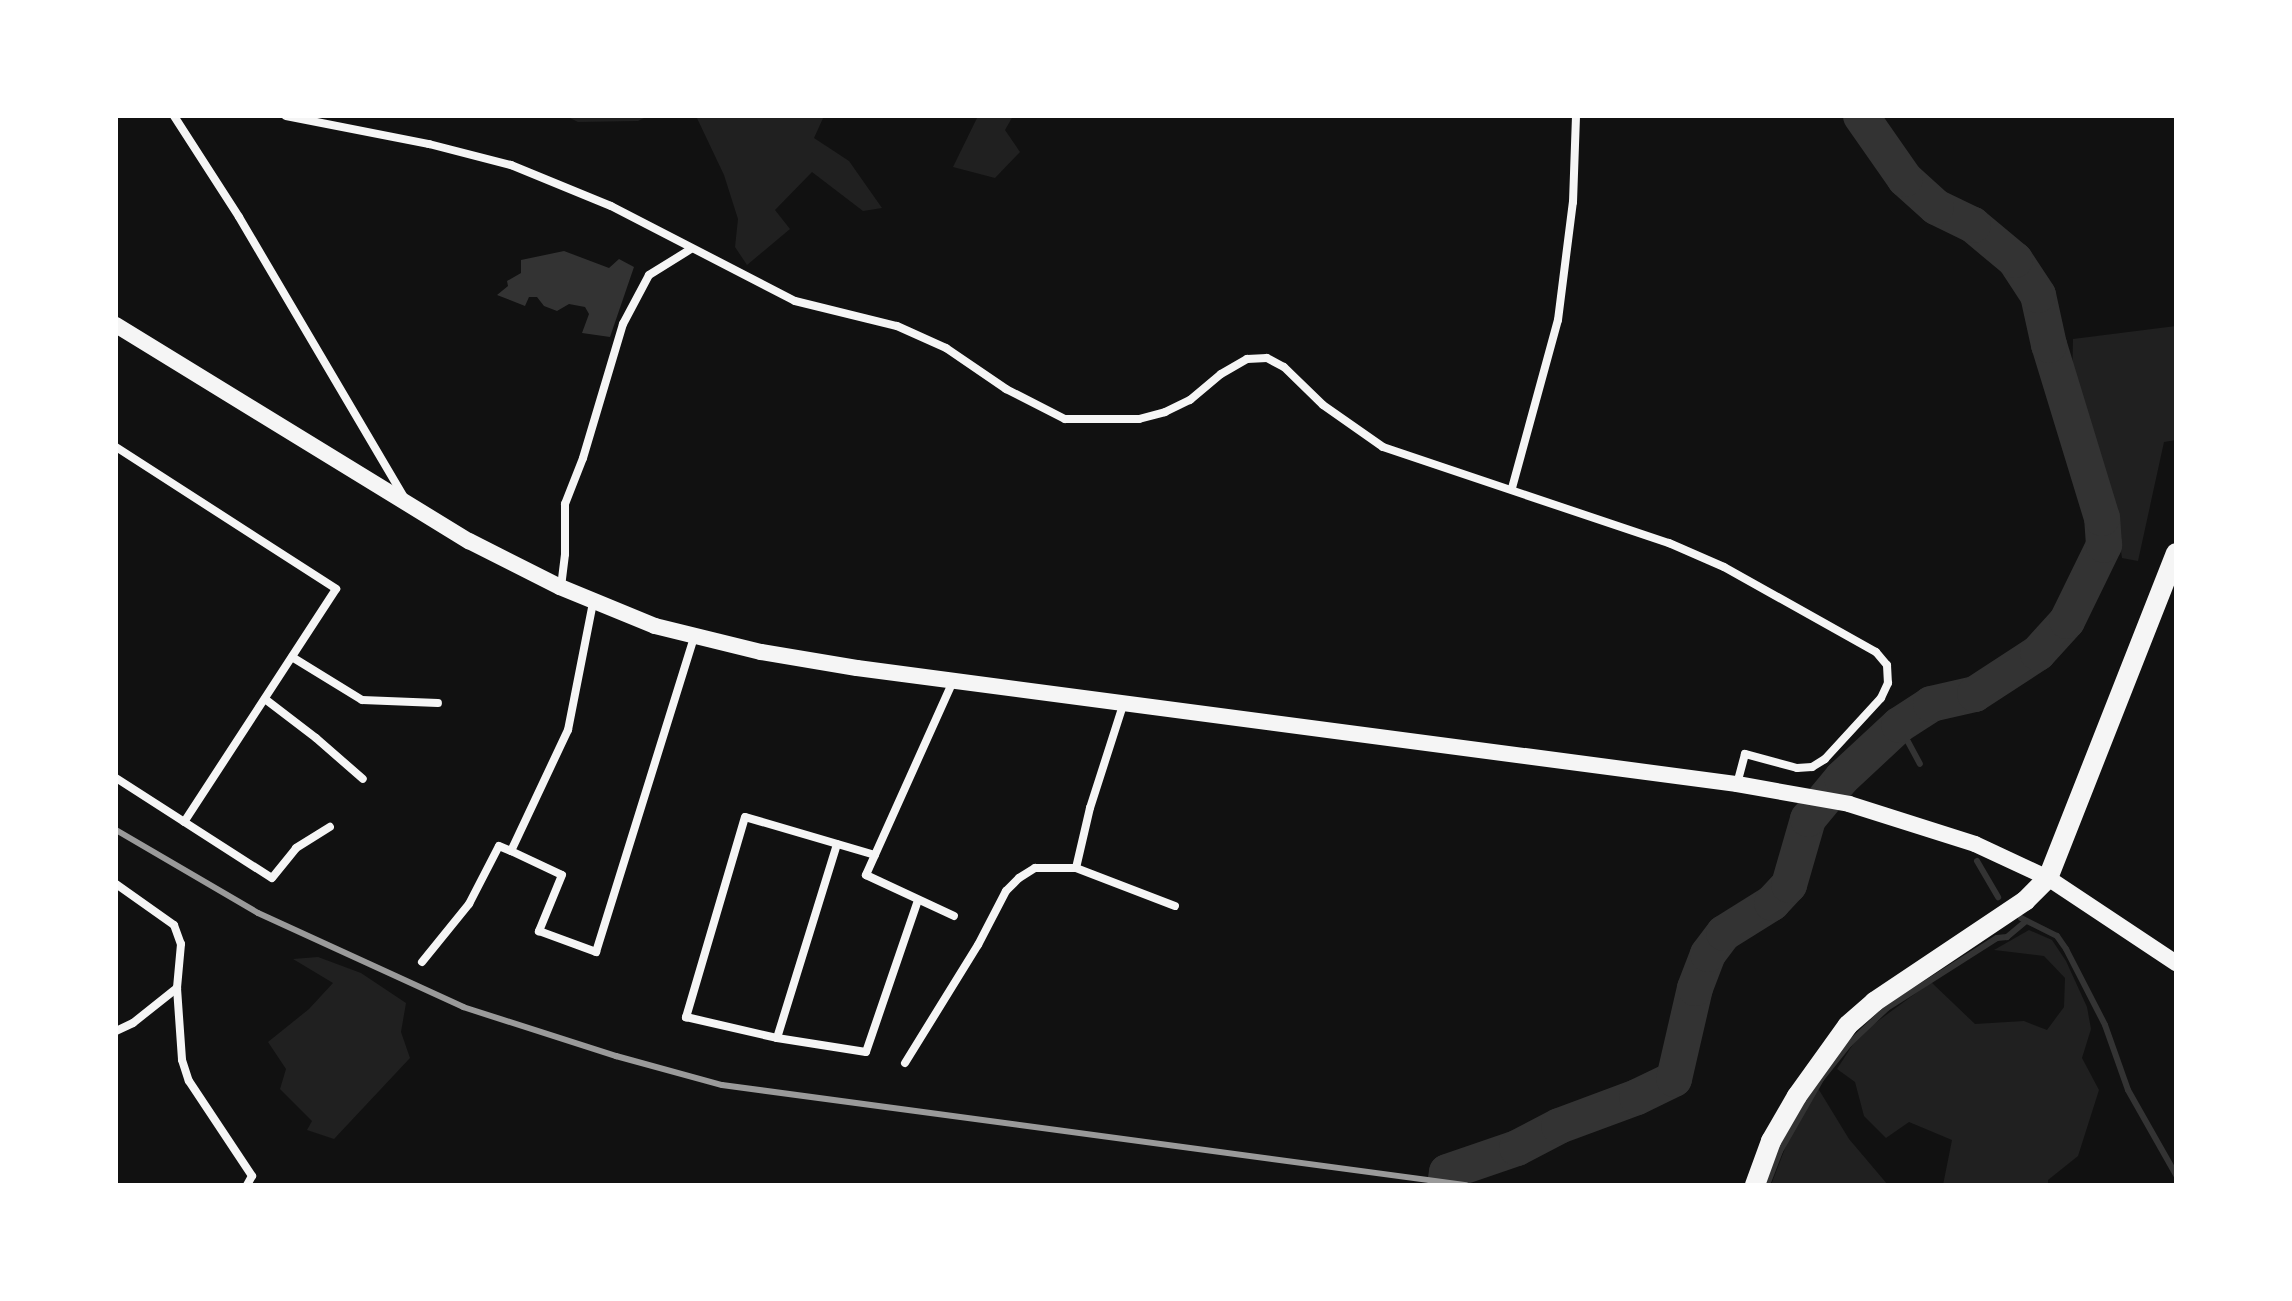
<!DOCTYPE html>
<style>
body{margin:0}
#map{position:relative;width:2292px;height:1301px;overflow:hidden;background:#111;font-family:"IBM Plex Sans",sans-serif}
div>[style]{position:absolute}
.green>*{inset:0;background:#202020}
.water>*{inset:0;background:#333}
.stream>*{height:6px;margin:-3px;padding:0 3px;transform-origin:3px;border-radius:3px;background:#333}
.river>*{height:36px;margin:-18px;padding:0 18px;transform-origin:18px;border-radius:18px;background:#333}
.minor>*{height:8px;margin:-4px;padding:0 4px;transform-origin:4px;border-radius:4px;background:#f5f5f5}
.secondary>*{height:16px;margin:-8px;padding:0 8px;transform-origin:8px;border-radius:8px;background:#f5f5f5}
.primary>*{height:20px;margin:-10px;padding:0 10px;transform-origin:10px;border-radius:10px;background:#f5f5f5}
.rail>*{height:6px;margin:-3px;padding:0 3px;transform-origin:3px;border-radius:3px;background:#9a9a9a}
span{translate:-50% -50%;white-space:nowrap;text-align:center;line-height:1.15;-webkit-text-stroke:8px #fff;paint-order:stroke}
.frame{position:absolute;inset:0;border:118px solid #fff;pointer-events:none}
</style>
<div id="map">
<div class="green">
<i style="clip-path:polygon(566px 116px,648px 116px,638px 121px,578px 122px)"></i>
<i style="clip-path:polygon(696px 116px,824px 116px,814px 138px,849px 161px,882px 208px,863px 211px,812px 172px,775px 210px,790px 229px,747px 265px,735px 247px,738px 219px,724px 175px)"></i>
<i style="clip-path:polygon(974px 116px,1013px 116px,1005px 130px,1020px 152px,995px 178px,953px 167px,977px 118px)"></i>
<i style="clip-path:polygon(2176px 326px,2176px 440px,2164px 442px,2138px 561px,2122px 558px,2115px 509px,2072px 386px,2073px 339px)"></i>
<i style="clip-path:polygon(2029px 930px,2052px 940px,2066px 961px,2087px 1007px,2091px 1029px,2082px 1058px,2099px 1090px,2078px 1156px,2048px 1180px,2048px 1185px,1943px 1185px,1952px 1140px,1909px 1122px,1886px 1138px,1864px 1116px,1855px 1082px,1837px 1069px,1859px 1035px,1931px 982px,1975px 1024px,2024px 1021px,2047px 1030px,2064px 1007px,2065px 978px,2044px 956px,1994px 950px)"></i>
<i style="clip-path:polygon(318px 957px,361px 973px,406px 1003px,401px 1032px,410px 1058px,334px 1139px,307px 1130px,312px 1121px,280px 1089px,286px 1069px,268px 1042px,309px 1009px,333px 983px,293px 959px)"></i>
<i style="clip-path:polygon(1816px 1085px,1849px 1139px,1888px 1185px,1771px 1185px,1794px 1125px)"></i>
</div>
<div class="water">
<i style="clip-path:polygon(564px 251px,609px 268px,619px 259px,634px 267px,610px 337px,582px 333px,589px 314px,585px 307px,569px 304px,557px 311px,544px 306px,537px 297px,529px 297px,525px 306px,497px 295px,508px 286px,507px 281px,521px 273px,521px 260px)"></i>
</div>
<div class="stream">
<i style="left:1899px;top:725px;width:44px;rotate:61.7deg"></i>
<i style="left:1977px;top:861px;width:42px;rotate:59.7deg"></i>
<i style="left:2021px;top:918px;width:40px;rotate:26.6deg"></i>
<i style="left:2057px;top:936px;width:16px;rotate:55deg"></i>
<i style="left:2066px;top:949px;width:85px;rotate:62.8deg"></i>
<i style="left:2105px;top:1025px;width:69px;rotate:70.5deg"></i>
<i style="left:2128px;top:1090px;width:98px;rotate:60.5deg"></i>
<i style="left:1767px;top:1185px;width:36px;rotate:-69deg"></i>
<i style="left:1780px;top:1151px;width:83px;rotate:-60.3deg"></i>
<i style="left:1821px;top:1079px;width:45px;rotate:-51.3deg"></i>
<i style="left:1849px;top:1044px;width:52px;rotate:-43.5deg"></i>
<i style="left:1887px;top:1008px;width:130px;rotate:-32.5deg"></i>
<i style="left:1997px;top:938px;width:10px;rotate:-6deg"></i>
<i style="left:2007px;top:937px;width:23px;rotate:-40deg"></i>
</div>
<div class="river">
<i style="left:1445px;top:1185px;width:13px;rotate:-81deg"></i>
<i style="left:1447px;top:1172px;width:74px;rotate:-18.9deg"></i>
<i style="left:1517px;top:1148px;width:47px;rotate:-27.6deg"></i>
<i style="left:1559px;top:1126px;width:83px;rotate:-20.4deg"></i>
<i style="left:1637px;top:1097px;width:41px;rotate:-25.9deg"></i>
<i style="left:1674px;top:1079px;width:93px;rotate:-77deg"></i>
<i style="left:1695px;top:988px;width:36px;rotate:-69deg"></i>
<i style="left:1708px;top:954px;width:26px;rotate:-53deg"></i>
<i style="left:1724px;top:933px;width:57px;rotate:-32deg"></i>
<i style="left:1772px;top:903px;width:25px;rotate:-47deg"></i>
<i style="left:1789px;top:885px;width:69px;rotate:-73.9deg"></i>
<i style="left:1808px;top:819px;width:53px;rotate:-50.3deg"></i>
<i style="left:1842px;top:778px;width:78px;rotate:-42.9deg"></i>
<i style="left:1899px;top:725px;width:38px;rotate:-33deg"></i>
<i style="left:1931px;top:704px;width:45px;rotate:-12.8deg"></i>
<i style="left:1975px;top:694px;width:75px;rotate:-33.1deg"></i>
<i style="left:2038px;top:653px;width:43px;rotate:-47.8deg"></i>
<i style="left:2067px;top:621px;width:85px;rotate:-64deg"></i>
<i style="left:2104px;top:545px;width:27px;rotate:-94deg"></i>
<i style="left:2102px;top:518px;width:181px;rotate:-107deg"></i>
<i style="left:2049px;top:345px;width:51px;rotate:-102.4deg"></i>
<i style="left:2038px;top:295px;width:42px;rotate:-123.3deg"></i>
<i style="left:2015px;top:260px;width:55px;rotate:-140.2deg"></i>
<i style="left:1973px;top:225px;width:41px;rotate:-154.1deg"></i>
<i style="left:1936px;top:207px;width:42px;rotate:-137.9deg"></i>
<i style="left:1905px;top:179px;width:77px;rotate:-124.9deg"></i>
</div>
<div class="minor">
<i style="left:174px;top:116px;width:120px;rotate:57.2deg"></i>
<i style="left:239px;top:217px;width:327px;rotate:59.5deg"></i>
<i style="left:286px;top:116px;width:146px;rotate:11.1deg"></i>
<i style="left:429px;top:144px;width:85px;rotate:14.4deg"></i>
<i style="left:511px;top:165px;width:108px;rotate:22.3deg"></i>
<i style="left:611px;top:206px;width:207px;rotate:27.3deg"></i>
<i style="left:795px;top:301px;width:105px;rotate:13.8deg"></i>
<i style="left:897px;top:326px;width:54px;rotate:24.2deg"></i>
<i style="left:946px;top:348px;width:73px;rotate:34.3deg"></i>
<i style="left:1006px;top:389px;width:66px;rotate:27deg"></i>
<i style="left:1065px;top:419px;width:74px"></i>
<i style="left:1139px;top:419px;width:27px;rotate:-15deg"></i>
<i style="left:1165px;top:412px;width:28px;rotate:-26deg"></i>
<i style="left:1190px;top:400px;width:40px;rotate:-40deg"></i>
<i style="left:1221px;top:374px;width:30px;rotate:-30deg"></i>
<i style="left:1247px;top:359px;width:20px;rotate:-3deg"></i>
<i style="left:1267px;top:358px;width:19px;rotate:28deg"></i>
<i style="left:1284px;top:367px;width:54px;rotate:44.3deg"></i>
<i style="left:1323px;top:405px;width:73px;rotate:35deg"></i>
<i style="left:1383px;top:447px;width:302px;rotate:18.6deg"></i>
<i style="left:1669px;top:543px;width:60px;rotate:23.6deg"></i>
<i style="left:1724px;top:567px;width:174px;rotate:29.2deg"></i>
<i style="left:1876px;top:652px;width:17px;rotate:50deg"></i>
<i style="left:1887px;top:665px;width:18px;rotate:87deg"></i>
<i style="left:1888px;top:683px;width:17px;rotate:115deg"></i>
<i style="left:1881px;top:698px;width:83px;rotate:132.6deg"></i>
<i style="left:1825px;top:759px;width:15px;rotate:148deg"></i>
<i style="left:1812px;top:767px;width:15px;rotate:176deg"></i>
<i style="left:1797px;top:768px;width:54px;rotate:-164.9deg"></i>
<i style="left:1745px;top:754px;width:31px;rotate:105deg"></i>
<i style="left:116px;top:447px;width:262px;rotate:32.8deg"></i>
<i style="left:336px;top:589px;width:278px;rotate:123.1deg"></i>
<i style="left:1512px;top:488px;width:174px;rotate:-74.7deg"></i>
<i style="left:1558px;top:320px;width:119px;rotate:-82.8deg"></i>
<i style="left:1573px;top:202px;width:86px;rotate:-88deg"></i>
<i style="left:561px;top:587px;width:33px;rotate:-83deg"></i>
<i style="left:565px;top:554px;width:50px;rotate:-90deg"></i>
<i style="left:565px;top:504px;width:49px;rotate:-68.6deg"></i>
<i style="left:583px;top:458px;width:140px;rotate:-73.4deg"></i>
<i style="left:623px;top:324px;width:55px;rotate:-62deg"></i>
<i style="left:649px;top:275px;width:49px;rotate:-31.8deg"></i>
<i style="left:292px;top:657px;width:82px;rotate:31.6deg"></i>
<i style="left:362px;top:700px;width:76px;rotate:2.3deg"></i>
<i style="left:954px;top:679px;width:215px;rotate:114.2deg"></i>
<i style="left:866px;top:875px;width:97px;rotate:25deg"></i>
<i style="left:265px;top:699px;width:64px;rotate:37.4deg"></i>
<i style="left:316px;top:738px;width:62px;rotate:41.1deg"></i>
<i style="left:116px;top:778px;width:185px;rotate:32.7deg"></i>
<i style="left:272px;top:878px;width:38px;rotate:-51deg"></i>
<i style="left:296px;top:848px;width:40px;rotate:-32deg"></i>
<i style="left:511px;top:851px;width:56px;rotate:25.2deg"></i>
<i style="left:562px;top:875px;width:61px;rotate:112.3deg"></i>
<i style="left:539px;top:931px;width:61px;rotate:20.2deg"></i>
<i style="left:596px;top:952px;width:329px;rotate:-72.7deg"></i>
<i style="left:875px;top:855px;width:135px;rotate:-163.7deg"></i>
<i style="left:745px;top:817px;width:209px;rotate:106.4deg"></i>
<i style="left:686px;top:1017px;width:93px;rotate:13deg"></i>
<i style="left:777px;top:1038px;width:90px;rotate:8.9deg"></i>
<i style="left:866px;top:1052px;width:161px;rotate:-71.1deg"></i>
<i style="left:1076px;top:868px;width:62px;rotate:-76.9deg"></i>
<i style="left:1090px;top:808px;width:111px;rotate:-72.2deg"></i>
<i style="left:116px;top:884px;width:71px;rotate:35.3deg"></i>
<i style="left:174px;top:925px;width:20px;rotate:70deg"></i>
<i style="left:181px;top:944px;width:44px;rotate:95.2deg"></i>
<i style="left:177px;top:988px;width:56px;rotate:141.5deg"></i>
<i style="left:133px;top:1023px;width:19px;rotate:155deg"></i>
<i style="left:422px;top:962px;width:75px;rotate:-51deg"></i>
<i style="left:469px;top:904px;width:65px;rotate:-62.7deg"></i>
<i style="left:499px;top:846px;width:13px;rotate:23deg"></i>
<i style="left:511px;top:851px;width:134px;rotate:-64.8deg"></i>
<i style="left:568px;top:730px;width:130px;rotate:-78.9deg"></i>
<i style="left:177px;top:988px;width:72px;rotate:86deg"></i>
<i style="left:182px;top:1060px;width:22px;rotate:72deg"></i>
<i style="left:189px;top:1081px;width:114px;rotate:56.4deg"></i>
<i style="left:252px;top:1176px;width:10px;rotate:119deg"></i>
<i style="left:777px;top:1038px;width:203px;rotate:-72.8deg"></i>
<i style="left:905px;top:1063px;width:139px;rotate:-58.3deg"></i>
<i style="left:978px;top:945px;width:61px;rotate:-62.6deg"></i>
<i style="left:1006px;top:891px;width:18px;rotate:-45deg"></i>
<i style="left:1019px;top:878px;width:19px;rotate:-32deg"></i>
<i style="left:1035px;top:868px;width:41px"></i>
<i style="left:1076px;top:868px;width:106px;rotate:21deg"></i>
</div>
<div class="secondary">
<i style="left:116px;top:325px;width:414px;rotate:31.5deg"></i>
<i style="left:469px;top:541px;width:102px;rotate:26.8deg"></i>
<i style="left:560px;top:587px;width:103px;rotate:22.3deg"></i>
<i style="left:655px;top:626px;width:109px;rotate:13.8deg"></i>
<i style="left:761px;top:652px;width:97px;rotate:9.5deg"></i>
<i style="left:857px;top:668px;width:888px;rotate:7.51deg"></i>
<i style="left:1737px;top:784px;width:114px;rotate:10.1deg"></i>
<i style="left:1849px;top:804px;width:132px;rotate:17.6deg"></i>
<i style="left:1975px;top:844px;width:81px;rotate:25deg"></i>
<i style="left:2048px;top:878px;width:154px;rotate:33.6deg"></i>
</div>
<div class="primary">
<i style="left:1755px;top:1185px;width:47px;rotate:-70deg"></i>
<i style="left:1771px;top:1141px;width:52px;rotate:-60deg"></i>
<i style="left:1797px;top:1096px;width:87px;rotate:-54.3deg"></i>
<i style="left:1848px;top:1025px;width:35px;rotate:-41deg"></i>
<i style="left:1874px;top:1002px;width:182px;rotate:-33.8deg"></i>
<i style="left:2025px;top:901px;width:33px;rotate:-45deg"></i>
<i style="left:2048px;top:878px;width:349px;rotate:-68.5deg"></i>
</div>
<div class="rail">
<i style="left:116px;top:830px;width:164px;rotate:30.3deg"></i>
<i style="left:258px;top:913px;width:226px;rotate:24.6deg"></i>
<i style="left:463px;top:1007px;width:161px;rotate:17.8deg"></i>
<i style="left:616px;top:1056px;width:110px;rotate:15.3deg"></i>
<i style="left:722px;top:1085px;width:751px;rotate:7.66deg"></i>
</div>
<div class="frame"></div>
</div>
